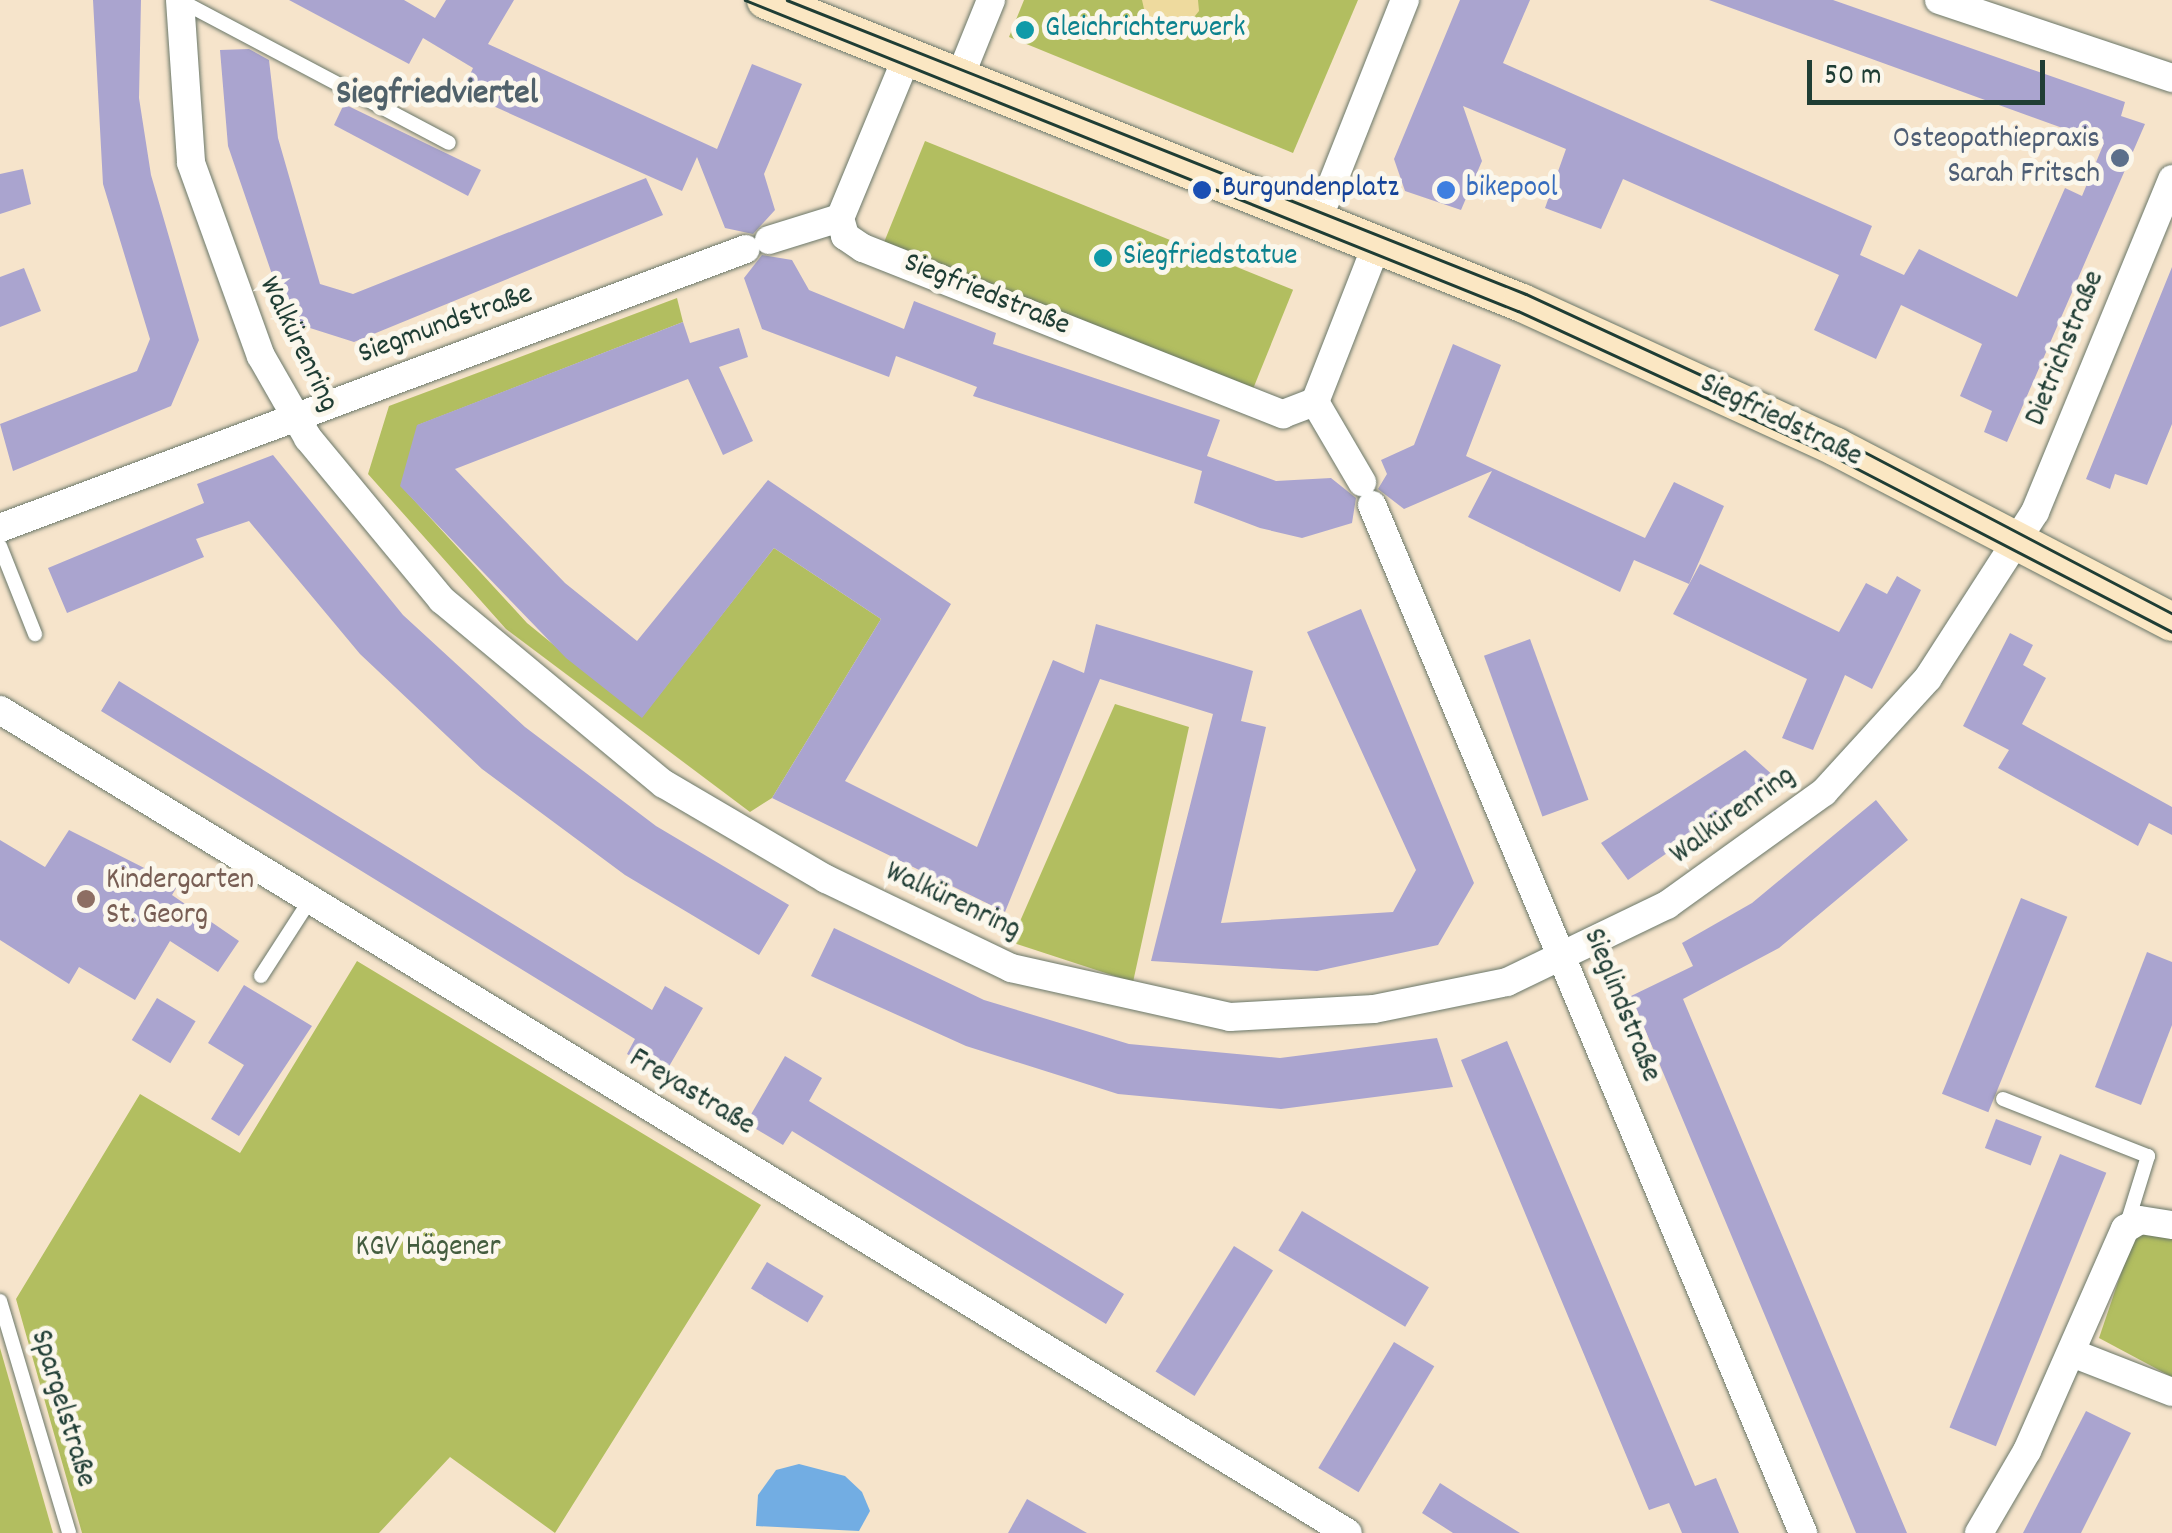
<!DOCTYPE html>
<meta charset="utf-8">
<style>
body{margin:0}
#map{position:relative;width:2172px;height:1533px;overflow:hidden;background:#f6e4cb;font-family:Dekko,sans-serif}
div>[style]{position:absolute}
.green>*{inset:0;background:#b2be60;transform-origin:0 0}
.sand>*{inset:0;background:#eeda9e}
.water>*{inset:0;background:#72ade3}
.building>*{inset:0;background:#aaa4cf;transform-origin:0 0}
.roads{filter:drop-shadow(0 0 2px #6a7769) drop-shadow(0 0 2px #6a7769)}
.lane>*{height:14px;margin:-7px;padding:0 7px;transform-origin:7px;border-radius:7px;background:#fff}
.street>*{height:28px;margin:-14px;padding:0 14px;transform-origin:14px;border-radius:14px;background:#fff}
.secondary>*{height:38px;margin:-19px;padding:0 19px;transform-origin:19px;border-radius:19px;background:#fbe7c3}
.tram>*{height:2.5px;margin:-1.25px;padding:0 1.25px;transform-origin:1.25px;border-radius:1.25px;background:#1f3d34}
.dots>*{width:28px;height:28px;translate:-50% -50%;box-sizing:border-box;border:5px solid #fbf7ec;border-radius:50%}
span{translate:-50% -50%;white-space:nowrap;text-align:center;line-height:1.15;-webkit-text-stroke:10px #fbf7ec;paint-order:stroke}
.culture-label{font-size:30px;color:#0d838f}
.left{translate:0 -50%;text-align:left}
.service-label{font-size:30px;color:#4e5e75}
.right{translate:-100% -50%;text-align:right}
.transit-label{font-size:30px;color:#164399}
.shop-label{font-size:30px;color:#366cbe}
.street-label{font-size:30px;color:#1f3d34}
.education-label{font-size:30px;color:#785e54}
.park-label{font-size:30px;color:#445d3f}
.quarter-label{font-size:35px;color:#50616a;font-weight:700}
.scale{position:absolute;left:1807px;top:60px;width:238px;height:45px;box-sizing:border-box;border:5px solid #1f3d34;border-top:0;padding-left:12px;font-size:30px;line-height:35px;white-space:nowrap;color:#1f3d34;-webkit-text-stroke:8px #fbf7ec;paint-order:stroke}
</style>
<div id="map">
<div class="green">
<i style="clip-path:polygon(1024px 0,1358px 0,1293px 153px,1009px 37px)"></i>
<i style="left:925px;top:141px;width:397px;height:112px;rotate:22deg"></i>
<i style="clip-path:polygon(677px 298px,683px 322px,418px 425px,401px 486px,527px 623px,642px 717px,774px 548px,881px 619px,772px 798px,750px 812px,506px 629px,368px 474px,389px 406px)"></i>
<i style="clip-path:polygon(1115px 704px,1189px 727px,1133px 982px,1011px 942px)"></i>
<i style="clip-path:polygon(357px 961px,761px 1205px,555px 1533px,450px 1457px,379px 1533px,82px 1533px,16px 1299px,140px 1094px,240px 1153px)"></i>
<i style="clip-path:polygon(2153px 1230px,2172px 1238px,2172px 1377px,2099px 1338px,2133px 1238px)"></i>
<i style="clip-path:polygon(0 1348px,53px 1533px,0 1533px)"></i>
</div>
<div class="sand">
<i style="clip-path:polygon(1142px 0,1198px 0,1199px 11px,1181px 33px,1162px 33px,1147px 22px)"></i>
</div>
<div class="water">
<i style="clip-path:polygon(799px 1464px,845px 1476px,862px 1492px,870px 1511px,859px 1531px,756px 1526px,758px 1495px,776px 1470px)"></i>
</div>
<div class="building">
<i style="clip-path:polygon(93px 0,141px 0,139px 98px,151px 175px,199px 340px,171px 406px,13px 471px,0 424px,137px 371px,150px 339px,103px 184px)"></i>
<i style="clip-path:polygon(289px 0,404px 0,435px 18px,446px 0,514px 0,488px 44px,717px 149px,752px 64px,802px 84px,764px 174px,775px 210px,753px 234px,725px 228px,697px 157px,682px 191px,462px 92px,473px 68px,423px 38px,409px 64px)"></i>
<i style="clip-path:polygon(1460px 0,1530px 0,1503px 63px,1872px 226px,1860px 255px,1904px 275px,1919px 249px,2017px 297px,2065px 188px,2082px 196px,2104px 143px,1709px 0,1833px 0,2125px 102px,2121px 116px,2145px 124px,2007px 442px,1984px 432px,1992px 411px,1960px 396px,1982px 344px,1901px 305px,1876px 359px,1814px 330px,1839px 275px,1623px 179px,1601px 229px,1545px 208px,1566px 149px,1463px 106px,1482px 161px,1461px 210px,1405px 191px,1394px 159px)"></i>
<i style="clip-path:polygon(249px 49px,269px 60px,278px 138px,320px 284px,353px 294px,646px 178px,663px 215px,354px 342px,288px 321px,228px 146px,220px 50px)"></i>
<i style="clip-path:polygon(344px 104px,481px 170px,468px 196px,334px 125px)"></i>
<i style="clip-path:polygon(23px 169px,31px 204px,0 214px,0 174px)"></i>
<i style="clip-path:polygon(762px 255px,792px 260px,809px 290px,904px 329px,914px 301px,996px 333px,993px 344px,1220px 420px,1207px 456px,1276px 481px,1331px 478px,1356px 498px,1352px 523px,1302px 538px,1260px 528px,1194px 503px,1202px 471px,973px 396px,977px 387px,896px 356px,889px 377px,762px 329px,744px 278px)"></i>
<i style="clip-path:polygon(2172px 267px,2172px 424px,2147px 485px,2115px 474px,2110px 489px,2086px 479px)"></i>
<i style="clip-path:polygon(24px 268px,41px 311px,0 327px,0 277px)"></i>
<i style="clip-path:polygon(683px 322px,690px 343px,739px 328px,748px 357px,719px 367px,753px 441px,723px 455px,688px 379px,455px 469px,565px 583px,637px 641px,768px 480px,951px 604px,845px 781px,977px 847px,1053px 660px,1084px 673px,1096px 624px,1253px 671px,1241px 721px,1266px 727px,1221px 923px,1393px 912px,1416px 870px,1307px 632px,1361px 609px,1474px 883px,1438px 945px,1317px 971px,1151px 961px,1213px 714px,1100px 679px,1005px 912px,772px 798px,881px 619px,774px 548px,642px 718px,566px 658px,400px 486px,417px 425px)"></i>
<i style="clip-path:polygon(1453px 344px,1501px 365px,1466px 456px,1645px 538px,1674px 482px,1724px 506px,1689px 584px,1634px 560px,1620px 592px,1468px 517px,1492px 471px,1404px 509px,1378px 489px,1387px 474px,1381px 460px,1414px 445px)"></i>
<i style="clip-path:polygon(273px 455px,403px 615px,525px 727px,656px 826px,789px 905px,759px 955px,625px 875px,482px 769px,360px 654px,249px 521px,196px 539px,204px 557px,67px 613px,48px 568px,204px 503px,197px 484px)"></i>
<i style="clip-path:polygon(1700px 564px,1839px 632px,1866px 583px,1887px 594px,1897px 576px,1921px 590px,1872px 689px,1845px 675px,1813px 750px,1782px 738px,1807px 679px,1673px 614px)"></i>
<i style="clip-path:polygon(2010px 633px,2033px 645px,2023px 665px,2046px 678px,2022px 724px,2172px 807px,2172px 835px,2149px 823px,2138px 846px,1998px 768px,2009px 750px,1963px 726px)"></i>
<i style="left:1530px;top:639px;width:171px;height:49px;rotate:70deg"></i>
<i style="clip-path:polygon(119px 681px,652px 1010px,665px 986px,703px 1008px,664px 1075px,627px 1054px,635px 1039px,101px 711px)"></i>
<i style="clip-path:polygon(1745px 750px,1776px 778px,1628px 880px,1601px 843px)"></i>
<i style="clip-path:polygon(1876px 800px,1908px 840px,1779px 948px,1683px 999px,1907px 1533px,1856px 1533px,1631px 996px,1693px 966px,1682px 943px,1752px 903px)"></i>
<i style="clip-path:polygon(69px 830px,178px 885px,172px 895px,239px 941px,218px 972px,170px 941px,135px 1000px,79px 967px,69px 984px,0 940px,0 840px,45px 867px)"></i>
<i style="left:2021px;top:898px;width:50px;height:211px;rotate:22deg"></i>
<i style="clip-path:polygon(834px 928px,984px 1000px,1129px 1044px,1280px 1058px,1437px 1038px,1453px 1087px,1281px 1109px,1118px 1094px,966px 1046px,811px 976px)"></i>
<i style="clip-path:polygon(2147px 952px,2172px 962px,2172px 1025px,2141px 1105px,2095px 1087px)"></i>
<i style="clip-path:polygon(244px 985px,312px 1026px,239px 1136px,211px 1119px,244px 1065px,208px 1043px)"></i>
<i style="left:157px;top:998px;width:45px;height:49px;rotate:31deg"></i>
<i style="clip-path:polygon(1507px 1041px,1695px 1486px,1716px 1478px,1739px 1533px,1682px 1533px,1669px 1503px,1649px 1510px,1461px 1060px)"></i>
<i style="clip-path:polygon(785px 1056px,822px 1078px,809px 1101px,1124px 1294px,1106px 1324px,792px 1131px,783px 1145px,746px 1123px)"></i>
<i style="left:1996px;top:1119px;width:49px;height:31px;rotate:21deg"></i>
<i style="left:2060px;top:1154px;width:50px;height:295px;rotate:22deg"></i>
<i style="left:1302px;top:1211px;width:148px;height:46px;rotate:31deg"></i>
<i style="left:1234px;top:1246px;width:46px;height:148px;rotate:32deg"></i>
<i style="left:767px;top:1262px;width:66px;height:31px;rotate:31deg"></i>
<i style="left:1394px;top:1342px;width:47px;height:147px;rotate:31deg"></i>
<i style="clip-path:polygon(2086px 1411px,2131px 1433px,2081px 1533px,2023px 1533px)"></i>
<i style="clip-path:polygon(1440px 1483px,1465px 1499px,1520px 1533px,1453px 1533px,1422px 1513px)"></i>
<i style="clip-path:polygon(1027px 1499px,1087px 1533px,1008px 1533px)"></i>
</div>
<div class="roads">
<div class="lane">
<i style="left:181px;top:1px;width:303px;rotate:27.9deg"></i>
<i style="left:0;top:546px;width:95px;rotate:68.3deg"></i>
<i style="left:261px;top:976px;width:90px;rotate:-57.2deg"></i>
<i style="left:2003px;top:1099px;width:156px;rotate:21.5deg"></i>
<i style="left:2148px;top:1156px;width:74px;rotate:107.2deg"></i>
<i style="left:0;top:1301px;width:242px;rotate:73.4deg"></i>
</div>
<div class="street">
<i style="left:180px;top:0;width:163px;rotate:86.1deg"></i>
<i style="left:191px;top:163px;width:205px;rotate:70.1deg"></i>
<i style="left:261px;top:356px;width:95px;rotate:60.2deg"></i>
<i style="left:308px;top:438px;width:210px;rotate:50.4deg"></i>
<i style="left:442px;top:600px;width:288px;rotate:39.7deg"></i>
<i style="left:664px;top:784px;width:188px;rotate:30.4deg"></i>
<i style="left:826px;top:879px;width:205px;rotate:25.7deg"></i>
<i style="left:1011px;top:968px;width:224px;rotate:12.6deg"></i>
<i style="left:1230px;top:1017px;width:144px;rotate:-3.2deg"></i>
<i style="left:1374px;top:1009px;width:136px;rotate:-11.5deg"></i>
<i style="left:1507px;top:982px;width:178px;rotate:-25.7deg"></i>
<i style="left:1667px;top:905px;width:193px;rotate:-35.7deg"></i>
<i style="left:1824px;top:792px;width:154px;rotate:-47.6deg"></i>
<i style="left:1928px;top:678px;width:197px;rotate:-57.2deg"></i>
<i style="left:2035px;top:512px;width:360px;rotate:-67.6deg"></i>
<i style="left:1939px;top:0;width:246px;rotate:18.5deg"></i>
<i style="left:906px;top:59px;width:172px;rotate:112.5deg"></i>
<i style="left:840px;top:218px;width:19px;rotate:74deg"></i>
<i style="left:845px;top:236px;width:22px;rotate:34deg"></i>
<i style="left:863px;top:248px;width:452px;rotate:21.6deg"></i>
<i style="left:1283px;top:414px;width:34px;rotate:-21deg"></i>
<i style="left:1315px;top:402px;width:168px;rotate:-68.6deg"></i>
<i style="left:959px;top:79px;width:85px;rotate:-67.9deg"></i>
<i style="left:1317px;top:222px;width:239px;rotate:-68.4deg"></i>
<i style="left:769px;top:240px;width:74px;rotate:-17.2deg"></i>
<i style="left:1315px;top:402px;width:93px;rotate:59.6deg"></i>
<i style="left:1372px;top:505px;width:1115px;rotate:67.25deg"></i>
<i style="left:0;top:528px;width:796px;rotate:-20.51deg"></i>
<i style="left:0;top:710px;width:1579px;rotate:31.41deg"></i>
<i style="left:2072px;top:1353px;width:107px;rotate:21.3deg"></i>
<i style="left:1979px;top:1533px;width:95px;rotate:-59.7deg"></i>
<i style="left:2027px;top:1451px;width:243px;rotate:-66.2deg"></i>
<i style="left:2125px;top:1229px;width:17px;rotate:-31deg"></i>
<i style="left:2140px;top:1220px;width:32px;rotate:9deg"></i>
</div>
<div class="secondary">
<i style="left:766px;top:0;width:814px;rotate:21.84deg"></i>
<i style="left:1522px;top:303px;width:345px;rotate:24.6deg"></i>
<i style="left:1836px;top:447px;width:379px;rotate:27.5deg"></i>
</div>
</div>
<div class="tram">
<i style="left:745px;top:0;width:833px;rotate:21.92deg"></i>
<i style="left:1518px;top:311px;width:345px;rotate:24.7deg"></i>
<i style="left:1831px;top:455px;width:384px;rotate:27.4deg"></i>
<i style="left:787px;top:0;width:795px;rotate:21.69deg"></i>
<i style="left:1526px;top:294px;width:346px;rotate:24.8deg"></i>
<i style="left:1840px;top:439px;width:375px;rotate:27.7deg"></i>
</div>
<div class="dots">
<i style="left:1025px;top:30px;background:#0f9aa8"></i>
<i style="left:2120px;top:158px;background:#5c6f8a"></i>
<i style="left:1202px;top:190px;background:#1a4fb4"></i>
<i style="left:1446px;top:190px;background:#3f7fe0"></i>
<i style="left:1103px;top:258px;background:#0f9aa8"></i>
<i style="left:86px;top:899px;background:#8d6e63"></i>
</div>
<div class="culture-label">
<span class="left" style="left:1045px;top:30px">Gleichrichterwerk</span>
<span class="left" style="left:1123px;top:258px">Siegfriedstatue</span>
</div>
<div class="service-label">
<span class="right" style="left:2100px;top:158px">Osteopathiepraxis<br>Sarah Fritsch</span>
</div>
<div class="transit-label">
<span class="left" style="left:1222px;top:190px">Burgundenplatz</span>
</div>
<div class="shop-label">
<span class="left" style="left:1466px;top:190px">bikepool</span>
</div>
<div class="street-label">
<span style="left:986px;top:296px;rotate:22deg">Siegfriedstraße</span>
<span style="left:446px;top:326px;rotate:-20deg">Siegmundstraße</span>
<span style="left:297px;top:345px;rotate:64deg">Walkürenring</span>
<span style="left:2067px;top:349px;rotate:-68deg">Dietrichstraße</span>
<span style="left:1780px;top:422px;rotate:26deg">Siegfriedstraße</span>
<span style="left:1734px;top:817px;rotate:-36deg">Walkürenring</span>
<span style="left:952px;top:903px;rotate:25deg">Walkürenring</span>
<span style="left:1620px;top:1006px;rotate:68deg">Sieglindstraße</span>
<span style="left:691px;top:1094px;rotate:31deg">Freyastraße</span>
<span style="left:61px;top:1409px;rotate:73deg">Spargelstraße</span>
</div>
<div class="education-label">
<span class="left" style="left:106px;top:899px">Kindergarten<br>St. Georg</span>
</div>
<div class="park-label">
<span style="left:428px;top:1249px">KGV Hägener</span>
</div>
<div class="quarter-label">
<span style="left:437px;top:95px">Siegfriedviertel</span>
</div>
<div class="scale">50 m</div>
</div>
